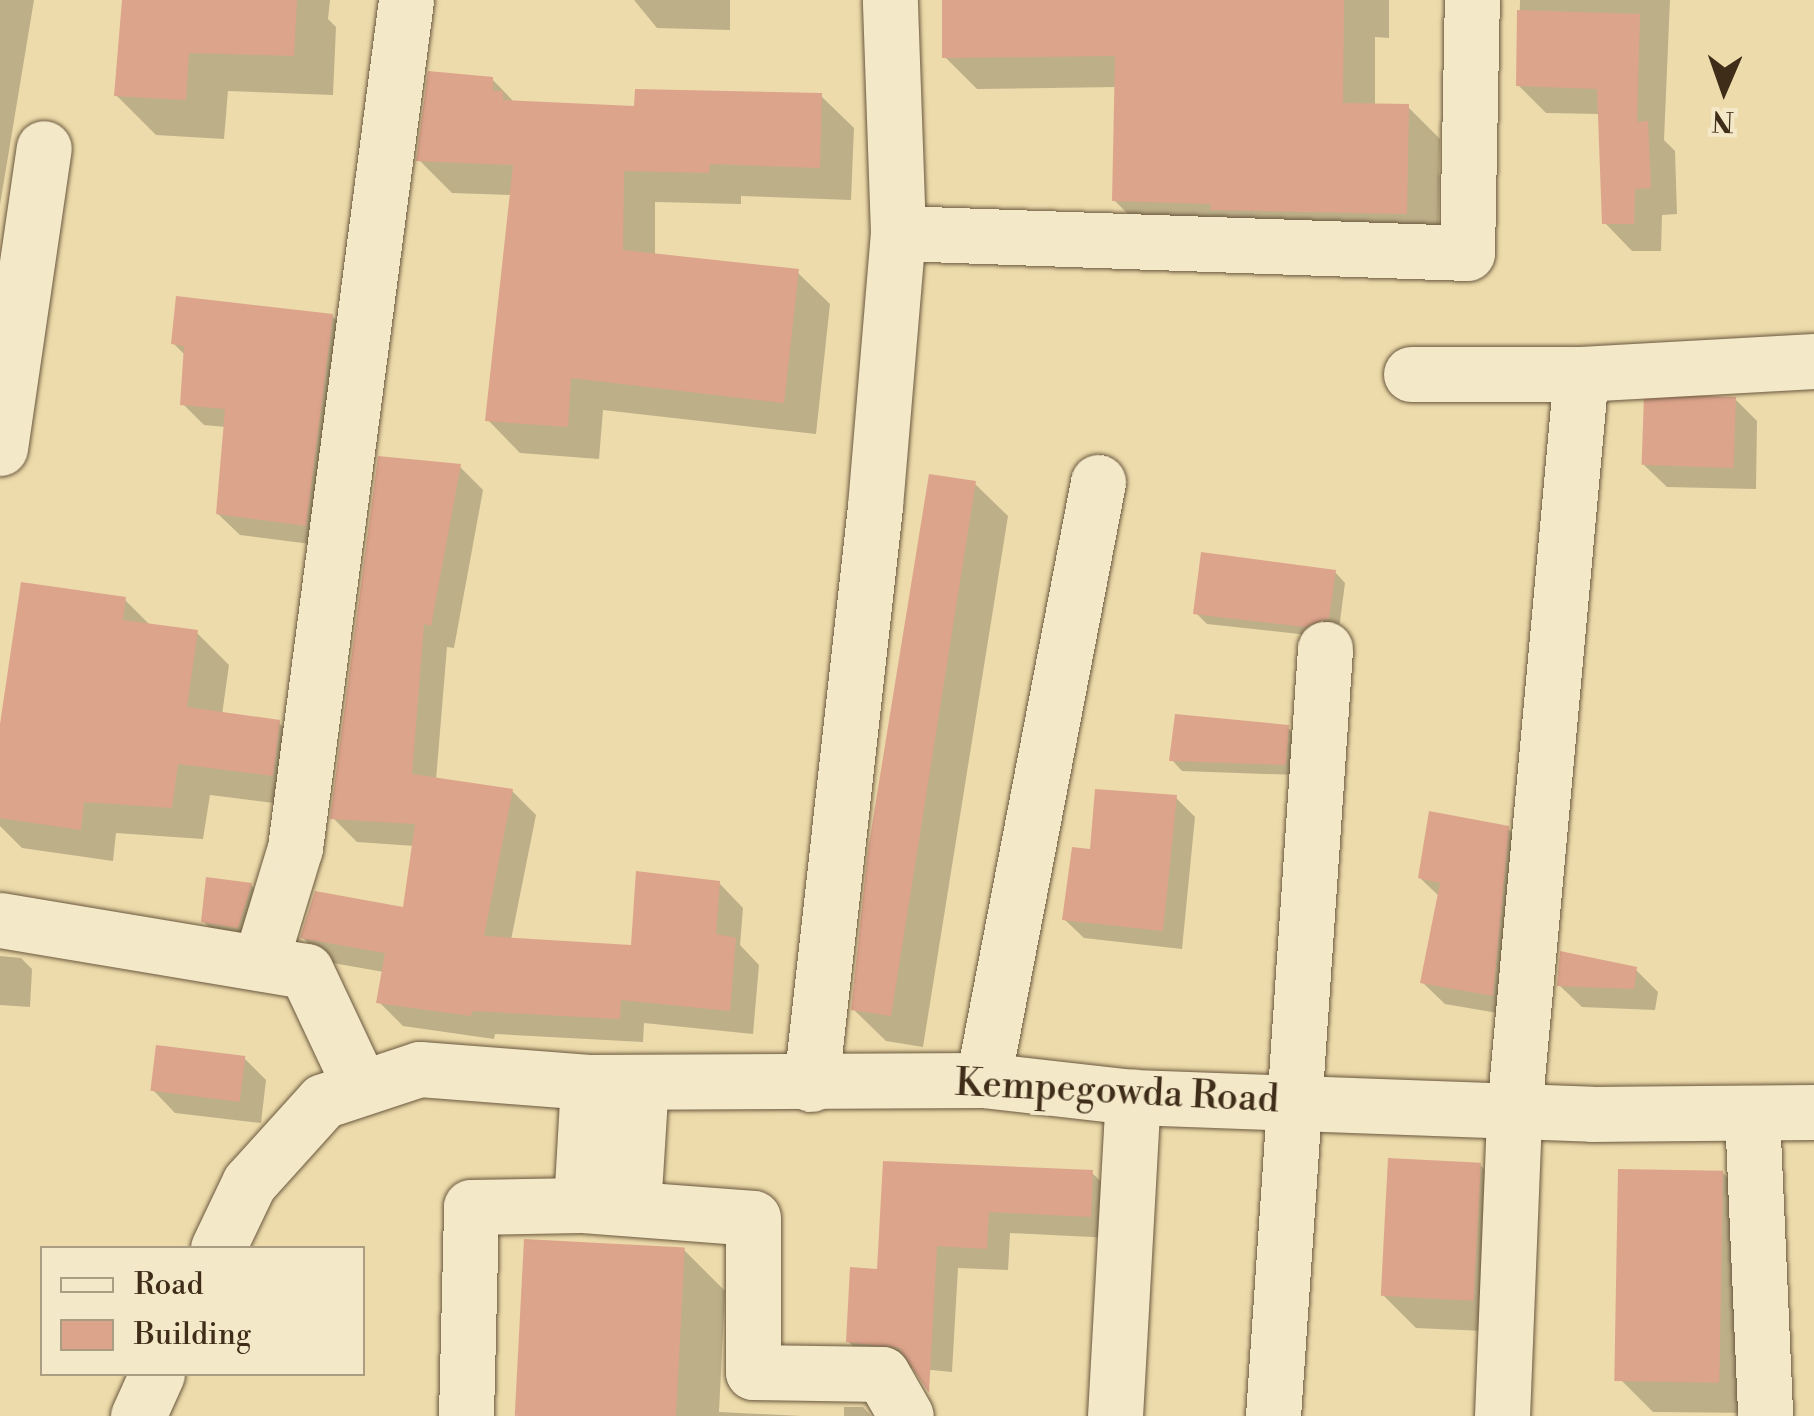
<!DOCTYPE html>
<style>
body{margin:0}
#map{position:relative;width:1814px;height:1416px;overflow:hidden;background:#eddbab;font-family:"Libre Bodoni",serif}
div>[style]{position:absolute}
.shadow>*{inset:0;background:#0003}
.building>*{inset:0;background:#dda48c;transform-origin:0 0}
.roads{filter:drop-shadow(0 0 2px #6a583e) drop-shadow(0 0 2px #6a583e)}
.street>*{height:55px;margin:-27.5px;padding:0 27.5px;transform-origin:27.5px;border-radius:27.5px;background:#f3e8c8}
.secondary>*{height:55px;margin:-27.5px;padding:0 27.5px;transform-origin:27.5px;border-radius:27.5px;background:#f3e8c8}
span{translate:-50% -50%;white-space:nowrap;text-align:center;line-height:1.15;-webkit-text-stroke:8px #f3e8c8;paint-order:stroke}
.street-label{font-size:38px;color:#3f2c19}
.legend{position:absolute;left:40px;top:1246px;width:325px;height:130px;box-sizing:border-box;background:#f3e8c8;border:2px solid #ab9d82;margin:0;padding:12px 18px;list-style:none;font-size:30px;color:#3f2c19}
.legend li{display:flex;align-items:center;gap:20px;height:50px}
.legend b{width:50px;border:2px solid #ab9d82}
.north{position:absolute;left:1674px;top:40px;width:100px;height:100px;-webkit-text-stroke:8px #f3e8c8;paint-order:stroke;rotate:182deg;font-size:28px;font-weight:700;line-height:40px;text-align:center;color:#3f2c19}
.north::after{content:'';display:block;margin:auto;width:35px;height:45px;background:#3f2c19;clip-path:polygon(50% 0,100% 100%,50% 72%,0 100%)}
</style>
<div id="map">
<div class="shadow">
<i style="clip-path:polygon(0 0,34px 0,0 205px)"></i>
<i style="clip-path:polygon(125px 0,330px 0,328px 19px,336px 27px,333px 95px,228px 91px,224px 139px,156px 135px,116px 95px)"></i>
<i style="clip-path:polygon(634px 0,730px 0,730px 30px,657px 28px)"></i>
<i style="clip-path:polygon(944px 0,1389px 0,1389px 38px,1375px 37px,1375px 106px,1408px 107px,1440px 139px,1438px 245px,1146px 232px,1114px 200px,1117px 87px,977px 89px,945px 57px)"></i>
<i style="clip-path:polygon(1520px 0,1670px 0,1664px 140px,1675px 151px,1677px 214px,1662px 215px,1661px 251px,1632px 251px,1605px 223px,1601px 114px,1546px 113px,1518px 85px)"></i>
<i style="clip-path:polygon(492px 79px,515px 103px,636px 109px,821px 96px,854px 128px,851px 200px,741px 196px,741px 204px,655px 202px,655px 256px,797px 272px,830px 304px,816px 434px,603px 410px,599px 459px,520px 453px,488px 420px,513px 195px,452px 193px,419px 160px)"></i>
<i style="clip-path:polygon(332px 316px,354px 337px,326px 546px,240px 535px,218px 514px,226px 427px,204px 425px,183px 404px,186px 356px,173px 343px)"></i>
<i style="clip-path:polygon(1735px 399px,1757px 421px,1756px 489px,1667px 487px,1644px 465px)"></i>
<i style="clip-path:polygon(459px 466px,483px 490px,454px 648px,447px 647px,436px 780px,512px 791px,536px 815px,511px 940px,634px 947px,719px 883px,743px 908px,740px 945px,759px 965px,753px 1034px,644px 1023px,643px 1042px,495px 1034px,494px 1039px,403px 1026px,379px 1002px,384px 972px,327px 962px,303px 938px,406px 910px,415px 846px,357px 842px,333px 818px)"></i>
<i style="clip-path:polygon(975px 484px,1008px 516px,923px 1047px,886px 1041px,853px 1009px)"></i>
<i style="clip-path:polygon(1335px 572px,1345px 583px,1339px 629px,1317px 636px,1207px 624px,1196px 613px)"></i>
<i style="clip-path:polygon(125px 600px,151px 626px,197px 633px,229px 665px,222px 715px,279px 723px,312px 755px,305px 807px,210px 795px,203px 839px,116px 833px,113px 861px,22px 848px,0 826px,0 741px)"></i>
<i style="clip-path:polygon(1287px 727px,1298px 738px,1296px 775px,1182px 771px,1172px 760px)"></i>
<i style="clip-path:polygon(1176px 798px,1195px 817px,1182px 949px,1084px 938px,1064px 919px,1092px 852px)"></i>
<i style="clip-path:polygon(1507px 828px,1530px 851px,1515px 1016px,1445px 1004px,1422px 982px,1440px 897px,1420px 878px)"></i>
<i style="clip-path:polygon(251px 885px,261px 896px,248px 937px,214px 932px,203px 921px)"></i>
<i style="clip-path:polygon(0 956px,21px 958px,32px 969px,30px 1007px,0 1005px)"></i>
<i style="clip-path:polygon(1635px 969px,1658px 992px,1655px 1010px,1582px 1007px,1559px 985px)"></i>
<i style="clip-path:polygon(244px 1058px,266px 1080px,261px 1123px,175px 1113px,153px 1090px)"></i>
<i style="clip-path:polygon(885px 1164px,1092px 1173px,1115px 1195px,1112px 1238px,1010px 1233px,1008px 1270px,958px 1268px,952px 1372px,870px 1364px,848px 1341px,880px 1271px)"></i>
<i style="clip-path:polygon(1480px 1165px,1512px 1198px,1507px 1332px,1416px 1328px,1383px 1295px)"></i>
<i style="clip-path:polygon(1722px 1172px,1755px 1205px,1756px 1413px,1653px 1412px,1621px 1380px)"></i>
<i style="clip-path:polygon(684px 1250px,725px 1291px,719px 1412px,801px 1416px,517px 1416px)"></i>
<i style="clip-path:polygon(844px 1407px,863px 1407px,871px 1416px,844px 1416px)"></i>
</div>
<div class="building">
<i style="clip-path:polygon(122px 0,297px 0,294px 56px,189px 53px,186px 100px,114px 96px)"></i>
<i style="clip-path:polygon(942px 0,1344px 0,1343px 103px,1409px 104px,1407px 214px,1210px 210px,1211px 204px,1112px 201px,1115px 56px,942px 58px)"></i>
<i style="clip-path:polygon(1517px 10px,1640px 14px,1637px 122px,1648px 121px,1651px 188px,1635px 189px,1634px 224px,1602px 224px,1597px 89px,1516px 86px)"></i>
<i style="clip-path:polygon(428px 71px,493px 77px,493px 91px,503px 91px,503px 100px,634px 106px,635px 89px,822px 93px,820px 168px,710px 164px,709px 173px,624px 171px,623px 250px,799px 269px,784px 403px,571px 378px,568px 427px,485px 421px,513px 165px,416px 161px)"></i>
<i style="clip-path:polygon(176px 296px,333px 314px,306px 526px,216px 514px,225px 409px,180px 405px,184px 346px,171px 344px)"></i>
<i style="left:1736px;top:397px;width:71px;height:92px;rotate:92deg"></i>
<i style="clip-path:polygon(378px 456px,461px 464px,431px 626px,424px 624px,412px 774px,513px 789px,484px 936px,631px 945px,636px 871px,720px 881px,716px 934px,736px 938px,730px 1011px,621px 1000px,620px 1019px,472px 1011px,471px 1016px,376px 1003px,385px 953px,300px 938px,315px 891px,403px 907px,415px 824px,330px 819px)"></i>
<i style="clip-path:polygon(929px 474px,976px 481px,891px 1016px,851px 1010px,868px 850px)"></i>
<i style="clip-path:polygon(1201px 552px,1336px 570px,1329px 618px,1305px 627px,1193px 614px)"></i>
<i style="clip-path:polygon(21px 582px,126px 597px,123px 620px,198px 630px,187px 707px,280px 720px,273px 776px,178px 764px,172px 808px,84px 802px,81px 830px,0 818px,0 724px)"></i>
<i style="clip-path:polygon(1175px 714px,1289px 725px,1286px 765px,1169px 761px)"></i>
<i style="clip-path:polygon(1095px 789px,1177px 795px,1163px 931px,1062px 920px,1072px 847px,1090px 849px)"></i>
<i style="clip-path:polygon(1429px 811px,1509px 826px,1493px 996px,1420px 983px,1440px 883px,1418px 878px)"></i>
<i style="clip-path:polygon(206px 877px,252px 883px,238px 928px,201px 922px)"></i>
<i style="clip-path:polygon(1560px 951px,1637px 967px,1634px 989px,1557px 986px)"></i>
<i style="left:156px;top:1045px;width:90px;height:46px;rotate:7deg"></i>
<i style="left:1388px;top:1158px;width:93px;height:138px;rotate:3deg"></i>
<i style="clip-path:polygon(883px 1161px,1093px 1170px,1091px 1217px,989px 1212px,987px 1249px,937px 1246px,929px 1393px,899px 1348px,846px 1342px,850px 1267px,877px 1269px)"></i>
<i style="left:1618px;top:1169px;width:105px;height:212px;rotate:1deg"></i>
<i style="left:524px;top:1239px;width:161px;height:177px;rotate:3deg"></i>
</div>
<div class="roads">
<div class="street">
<i style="left:898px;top:233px;width:569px;rotate:2.01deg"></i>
<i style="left:1467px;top:253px;width:253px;rotate:-88.9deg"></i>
<i style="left:1411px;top:374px;width:170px"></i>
<i style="left:0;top:448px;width:303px;rotate:-81.7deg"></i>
<i style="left:0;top:920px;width:310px;rotate:9.5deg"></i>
<i style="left:306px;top:971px;width:129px;rotate:64.8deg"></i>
<i style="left:260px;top:963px;width:120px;rotate:-73.1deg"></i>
<i style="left:295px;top:848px;width:855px;rotate:-82.54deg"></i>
<i style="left:983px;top:1080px;width:609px;rotate:-79.11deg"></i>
<i style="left:811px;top:1084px;width:582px;rotate:-83.68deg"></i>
<i style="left:875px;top:506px;width:274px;rotate:-85.2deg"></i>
<i style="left:898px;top:233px;width:233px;rotate:-92deg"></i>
<i style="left:1752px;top:1113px;width:303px;rotate:87.5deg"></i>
<i style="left:581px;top:1205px;width:172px;rotate:4.3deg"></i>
<i style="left:753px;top:1218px;width:154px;rotate:90deg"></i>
<i style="left:753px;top:1372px;width:129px;rotate:0.9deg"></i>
<i style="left:882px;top:1374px;width:48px;rotate:60.3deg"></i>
<i style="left:633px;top:1208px;width:126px;rotate:-86.4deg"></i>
<i style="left:466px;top:1416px;width:209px;rotate:-88.6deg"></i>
<i style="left:471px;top:1207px;width:110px;rotate:-1deg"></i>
<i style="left:581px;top:1205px;width:123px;rotate:-86.7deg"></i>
<i style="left:1115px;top:1416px;width:320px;rotate:-86.8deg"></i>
<i style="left:1273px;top:1416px;width:769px;rotate:-86.12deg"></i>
<i style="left:1502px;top:1416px;width:305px;rotate:-87.7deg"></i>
<i style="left:1514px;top:1111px;width:740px;rotate:-84.81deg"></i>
<i style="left:1581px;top:374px;width:233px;rotate:-3.2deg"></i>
</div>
<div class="secondary">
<i style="left:218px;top:1248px;width:72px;rotate:-64.5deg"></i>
<i style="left:249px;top:1183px;width:110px;rotate:-47.9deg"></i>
<i style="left:323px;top:1101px;width:102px;rotate:-18.3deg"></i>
<i style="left:420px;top:1069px;width:169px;rotate:4.4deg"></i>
<i style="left:588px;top:1082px;width:395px;rotate:-0.3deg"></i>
<i style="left:983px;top:1080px;width:151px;rotate:6.5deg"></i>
<i style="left:1133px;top:1097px;width:459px;rotate:2.1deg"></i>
<i style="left:1592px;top:1114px;width:222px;rotate:-0.5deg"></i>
<i style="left:138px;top:1416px;width:46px;rotate:-65.7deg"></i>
</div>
</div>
<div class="street-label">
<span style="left:1117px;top:1092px;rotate:3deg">Kempegowda Road</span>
</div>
<ul class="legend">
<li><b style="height:12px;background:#f3e8c8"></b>Road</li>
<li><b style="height:28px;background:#dda48c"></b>Building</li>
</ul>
<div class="north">N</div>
</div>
